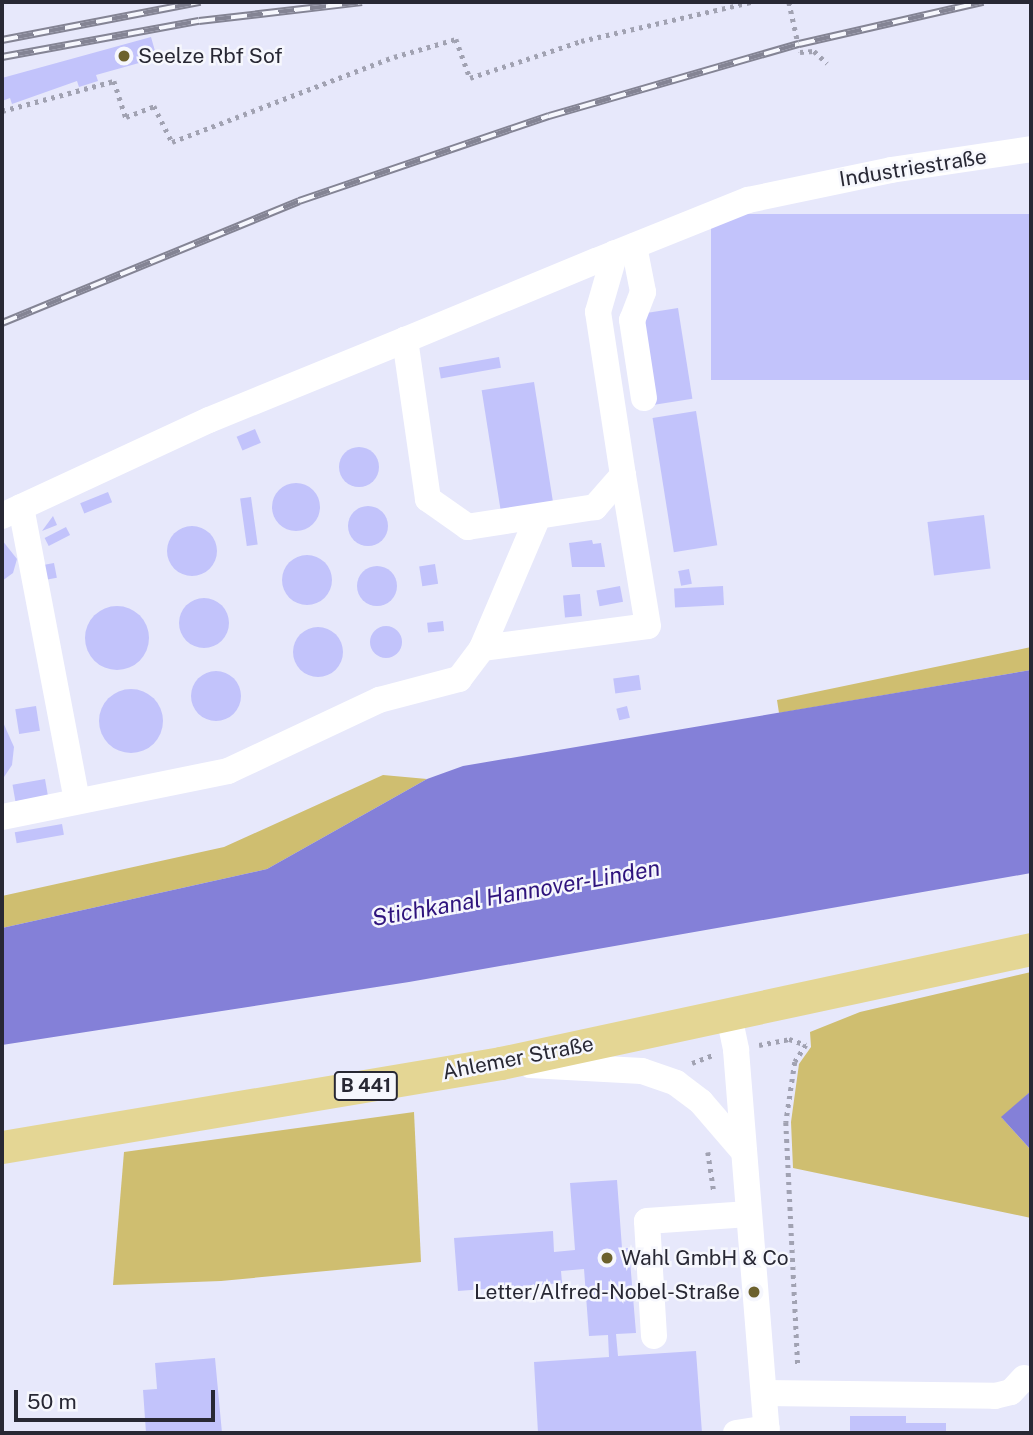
<!DOCTYPE html>
<meta charset="utf-8">
<style>
body{margin:0}
#map{position:relative;width:1033px;height:1435px;overflow:hidden;background:#e7e8fb;font-family:"Public Sans",sans-serif}
div>[style]{position:absolute}
.green>*{inset:0;background:#cfbe70}
.water>*{inset:0;background:#8480d8}
.building>*{inset:0;background:#c2c3fb;transform-origin:0 0}
.round{border-radius:50%}
.path>*{height:4.5px;margin-top:-2.25px;transform-origin:0;background:repeating-linear-gradient(90deg,#a1a2b2 0 3.5px,transparent 0 8.5px)}
.minor>*{height:26px;margin:-13px;padding:0 13px;transform-origin:13px;border-radius:13px;background:#fff}
.major>*{height:33px;margin:-16.5px;padding:0 16.5px;transform-origin:16.5px;border-radius:16.5px;background:#e4d694}
.rail>*{height:8px;margin-top:-4px;transform-origin:0;background:repeating-linear-gradient(90deg,#f6f7fd 0 16px,#848494 0 32px);box-sizing:border-box;border-block:2px solid #848494}
.dots>*{width:19px;height:19px;translate:-50% -50%;box-sizing:border-box;border:4px solid #f6f7fd;border-radius:50%}
span{translate:-50% -50%;white-space:nowrap;text-align:center;line-height:1.15;-webkit-text-stroke:5px #f6f7fd;paint-order:stroke}
.shield-label span{padding:2px 5px;background:#f6f7fd;border:2px solid;border-radius:5px;-webkit-text-stroke-width:0}
.shield-label{font-size:19px;color:#282834;font-weight:700}
.poi-label{font-size:21px;color:#282834}
.left{translate:0 -50%;text-align:left}
.right{translate:-100% -50%;text-align:right}
.street-label{font-size:21px;color:#282834}
.water-label{font-size:23px;color:#2f147d;font-style:italic}
.frame{position:absolute;inset:0;border:4px solid #282834;pointer-events:none}
.scale{position:absolute;left:14px;top:1390px;width:201px;height:32px;box-sizing:border-box;border:4px solid #282834;border-top:0;padding-left:9px;font-size:21px;line-height:24px;white-space:nowrap;color:#282834;-webkit-text-stroke:5px #f6f7fd;paint-order:stroke}
</style>
<div id="map">
<div class="green">
<i style="clip-path:polygon(1031px 647px,1031px 670px,779px 713px,777px 700px)"></i>
<i style="clip-path:polygon(383px 775px,427px 779px,267px 869px,2px 928px,2px 896px,224px 847px)"></i>
<i style="clip-path:polygon(1031px 972px,1031px 1091px,1002px 1118px,1031px 1150px,1031px 1218px,793px 1168px,791px 1122px,799px 1064px,811px 1047px,810px 1032px,860px 1012px)"></i>
<i style="clip-path:polygon(414px 1112px,421px 1262px,221px 1281px,113px 1285px,124px 1152px)"></i>
</div>
<div class="water">
<i style="clip-path:polygon(1031px 670px,1031px 873px,409px 982px,2px 1045px,2px 928px,267px 869px,427px 779px,463px 766px)"></i>
<i style="clip-path:polygon(1031px 1091px,1031px 1150px,1001px 1117px)"></i>
</div>
<div class="building">
<i style="clip-path:polygon(151px 37px,157px 58px,96px 75px,98px 81px,79px 87px,77px 81px,12px 104px,10px 98px,2px 101px,2px 78px)"></i>
<i style="left:1031px;top:214px;width:166px;height:320px;rotate:90deg"></i>
<i style="left:678px;top:308px;width:92px;height:40px;rotate:81deg"></i>
<i style="left:499px;top:357px;width:11px;height:61px;rotate:80deg"></i>
<i style="left:534px;top:382px;width:130px;height:53px;rotate:81deg"></i>
<i style="left:696px;top:411px;width:136px;height:44px;rotate:81deg"></i>
<i style="left:255px;top:429px;width:15px;height:20px;rotate:67deg"></i>
<i class="round" style="left:339px;top:447px;width:40px;height:40px"></i>
<i class="round" style="left:272px;top:483px;width:48px;height:48px"></i>
<i style="left:108px;top:492px;width:11px;height:30px;rotate:68deg"></i>
<i style="left:251px;top:497px;width:48px;height:11px;rotate:82deg"></i>
<i class="round" style="left:348px;top:506px;width:40px;height:40px"></i>
<i style="left:984px;top:515px;width:54px;height:57px;rotate:83deg"></i>
<i style="clip-path:polygon(53px 516px,57px 525px,42px 531px)"></i>
<i class="round" style="left:167px;top:526px;width:50px;height:50px"></i>
<i style="left:66px;top:527px;width:9px;height:24px;rotate:63deg"></i>
<i style="clip-path:polygon(2px 540px,17px 559px,13px 573px,2px 581px)"></i>
<i style="clip-path:polygon(592px 540px,593px 544px,601px 543px,605px 567px,572px 567px,569px 543px)"></i>
<i class="round" style="left:282px;top:555px;width:50px;height:50px"></i>
<i style="left:54px;top:563px;width:15px;height:11px;rotate:79deg"></i>
<i style="left:435px;top:564px;width:20px;height:16px;rotate:81deg"></i>
<i class="round" style="left:357px;top:566px;width:40px;height:40px"></i>
<i style="left:689px;top:569px;width:15px;height:11px;rotate:79deg"></i>
<i style="left:620px;top:586px;width:16px;height:24px;rotate:79deg"></i>
<i style="left:723px;top:586px;width:19px;height:49px;rotate:87deg"></i>
<i style="left:580px;top:594px;width:22px;height:17px;rotate:85deg"></i>
<i class="round" style="left:179px;top:598px;width:50px;height:50px"></i>
<i class="round" style="left:85px;top:606px;width:64px;height:64px"></i>
<i style="left:443px;top:621px;width:10px;height:16px;rotate:84deg"></i>
<i class="round" style="left:370px;top:626px;width:32px;height:32px"></i>
<i class="round" style="left:293px;top:627px;width:50px;height:50px"></i>
<i class="round" style="left:191px;top:671px;width:50px;height:50px"></i>
<i style="left:639px;top:675px;width:15px;height:26px;rotate:82deg"></i>
<i class="round" style="left:99px;top:689px;width:64px;height:64px"></i>
<i style="left:36px;top:706px;width:25px;height:21px;rotate:81deg"></i>
<i style="left:627px;top:706px;width:12px;height:11px;rotate:76deg"></i>
<i style="clip-path:polygon(2px 720px,14px 747px,12px 765px,2px 780px)"></i>
<i style="left:45px;top:779px;width:17px;height:33px;rotate:80deg"></i>
<i style="left:62px;top:824px;width:11px;height:48px;rotate:80deg"></i>
<i style="clip-path:polygon(617px 1180px,622px 1248px,629px 1248px,636px 1333px,616px 1334px,618px 1356px,696px 1351px,702px 1433px,538px 1433px,534px 1362px,609px 1357px,608px 1335px,589px 1336px,584px 1269px,561px 1271px,562px 1283px,458px 1291px,454px 1238px,553px 1231px,554px 1252px,575px 1250px,570px 1183px)"></i>
<i style="clip-path:polygon(215px 1358px,222px 1433px,146px 1433px,143px 1390px,157px 1389px,155px 1363px)"></i>
<i style="clip-path:polygon(850px 1416px,906px 1416px,906px 1423px,946px 1423px,946px 1433px,850px 1433px)"></i>
</div>
<div class="path">
<i style="left:789px;top:2px;width:51px;rotate:77.6deg"></i>
<i style="left:800px;top:52px;width:14px;rotate:-4deg"></i>
<i style="left:814px;top:51px;width:18px;rotate:43deg"></i>
<i style="left:2px;top:111px;width:116px;rotate:-15deg"></i>
<i style="left:114px;top:81px;width:38px;rotate:72deg"></i>
<i style="left:126px;top:117px;width:30px;rotate:-21deg"></i>
<i style="left:154px;top:106px;width:40px;rotate:63.4deg"></i>
<i style="left:172px;top:142px;width:238px;rotate:-21deg"></i>
<i style="left:394px;top:57px;width:65px;rotate:-16.2deg"></i>
<i style="left:456px;top:39px;width:41px;rotate:70.3deg"></i>
<i style="left:470px;top:78px;width:117px;rotate:-18.4deg"></i>
<i style="left:581px;top:41px;width:174px;rotate:-12.9deg"></i>
<i style="left:759px;top:1045px;width:31px;rotate:-11deg"></i>
<i style="left:789px;top:1039px;width:18px;rotate:19deg"></i>
<i style="left:806px;top:1045px;width:20px;rotate:123deg"></i>
<i style="left:795px;top:1062px;width:61px;rotate:98.5deg"></i>
<i style="left:786px;top:1122px;width:246px;rotate:87.2deg"></i>
<i style="left:692px;top:1063px;width:22px;rotate:-21deg"></i>
<i style="left:708px;top:1152px;width:40px;rotate:81.5deg"></i>
</div>
<div class="minor">
<i style="left:634px;top:246px;width:47px;rotate:78.9deg"></i>
<i style="left:643px;top:292px;width:30px;rotate:111deg"></i>
<i style="left:632px;top:320px;width:79px;rotate:81.3deg"></i>
<i style="left:615px;top:253px;width:61px;rotate:106.1deg"></i>
<i style="left:598px;top:312px;width:165px;rotate:81.3deg"></i>
<i style="left:623px;top:475px;width:43px;rotate:131.2deg"></i>
<i style="left:595px;top:507px;width:129px;rotate:171.1deg"></i>
<i style="left:468px;top:527px;width:49px;rotate:-145deg"></i>
<i style="left:428px;top:499px;width:161px;rotate:-98.2deg"></i>
<i style="left:405px;top:340px;width:207px;rotate:-22.5deg"></i>
<i style="left:596px;top:261px;width:164px;rotate:-21.9deg"></i>
<i style="left:748px;top:200px;width:146px;rotate:-11.8deg"></i>
<i style="left:891px;top:170px;width:142px;rotate:-8.5deg"></i>
<i style="left:21px;top:507px;width:299px;rotate:79.2deg"></i>
<i style="left:2px;top:516px;width:228px;rotate:-24.9deg"></i>
<i style="left:209px;top:420px;width:212px;rotate:-22.2deg"></i>
<i style="left:482px;top:648px;width:167px;rotate:-7.5deg"></i>
<i style="left:648px;top:626px;width:153px;rotate:-99.4deg"></i>
<i style="left:2px;top:817px;width:231px;rotate:-11.5deg"></i>
<i style="left:228px;top:771px;width:167px;rotate:-25.2deg"></i>
<i style="left:379px;top:700px;width:83px;rotate:-14.7deg"></i>
<i style="left:459px;top:679px;width:39px;rotate:-53deg"></i>
<i style="left:482px;top:648px;width:140px;rotate:-66.9deg"></i>
<i style="left:729px;top:1016px;width:35px;rotate:78deg"></i>
<i style="left:736px;top:1050px;width:384px;rotate:85.4deg"></i>
<i style="left:530px;top:1065px;width:112px;rotate:3.1deg"></i>
<i style="left:642px;top:1071px;width:36px;rotate:19deg"></i>
<i style="left:676px;top:1083px;width:31px;rotate:37deg"></i>
<i style="left:701px;top:1102px;width:66px;rotate:49.3deg"></i>
<i style="left:654px;top:1336px;width:115px;rotate:-93.5deg"></i>
<i style="left:647px;top:1221px;width:102px;rotate:-3.9deg"></i>
<i style="left:764px;top:1393px;width:231px;rotate:0.7deg"></i>
<i style="left:995px;top:1396px;width:16px;rotate:-14deg"></i>
<i style="left:1011px;top:1392px;width:19px;rotate:-47deg"></i>
<i style="left:736px;top:1433px;width:31px;rotate:-9deg"></i>
</div>
<div class="major">
<i style="left:2px;top:1147px;width:506px;rotate:-9.56deg"></i>
<i style="left:501px;top:1063px;width:542px;rotate:-12.14deg"></i>
</div>
<div class="rail">
<i style="left:2px;top:40px;width:202px;rotate:-10.9deg"></i>
<i style="left:2px;top:57px;width:200px;rotate:-10.4deg"></i>
<i style="left:199px;top:21px;width:164px;rotate:-6.6deg"></i>
<i style="left:2px;top:323px;width:321px;rotate:-22.3deg"></i>
<i style="left:299px;top:201px;width:264px;rotate:-18.8deg"></i>
<i style="left:549px;top:116px;width:260px;rotate:-16.1deg"></i>
<i style="left:799px;top:44px;width:189px;rotate:-12.9deg"></i>
</div>
<div class="dots">
<i style="left:124px;top:56px;background:#6c612d"></i>
<i style="left:607px;top:1258px;background:#6c612d"></i>
<i style="left:754px;top:1292px;background:#6c612d"></i>
</div>
<div class="shield-label">
<span style="left:366px;top:1086px">B 441</span>
</div>
<div class="poi-label">
<span class="left" style="left:138px;top:56px">Seelze Rbf Sof</span>
<span class="left" style="left:621px;top:1258px">Wahl GmbH &amp; Co</span>
<span class="right" style="left:740px;top:1292px">Letter/Alfred-Nobel-Straße</span>
</div>
<div class="street-label">
<span style="left:913px;top:168px;rotate:-9deg">Industriestraße</span>
<span style="left:518px;top:1058px;rotate:-11deg">Ahlemer Straße</span>
</div>
<div class="water-label">
<span style="left:516px;top:893px;rotate:-10deg">Stichkanal Hannover-Linden</span>
</div>
<div class="frame"></div>
<div class="scale">50 m</div>
</div>
